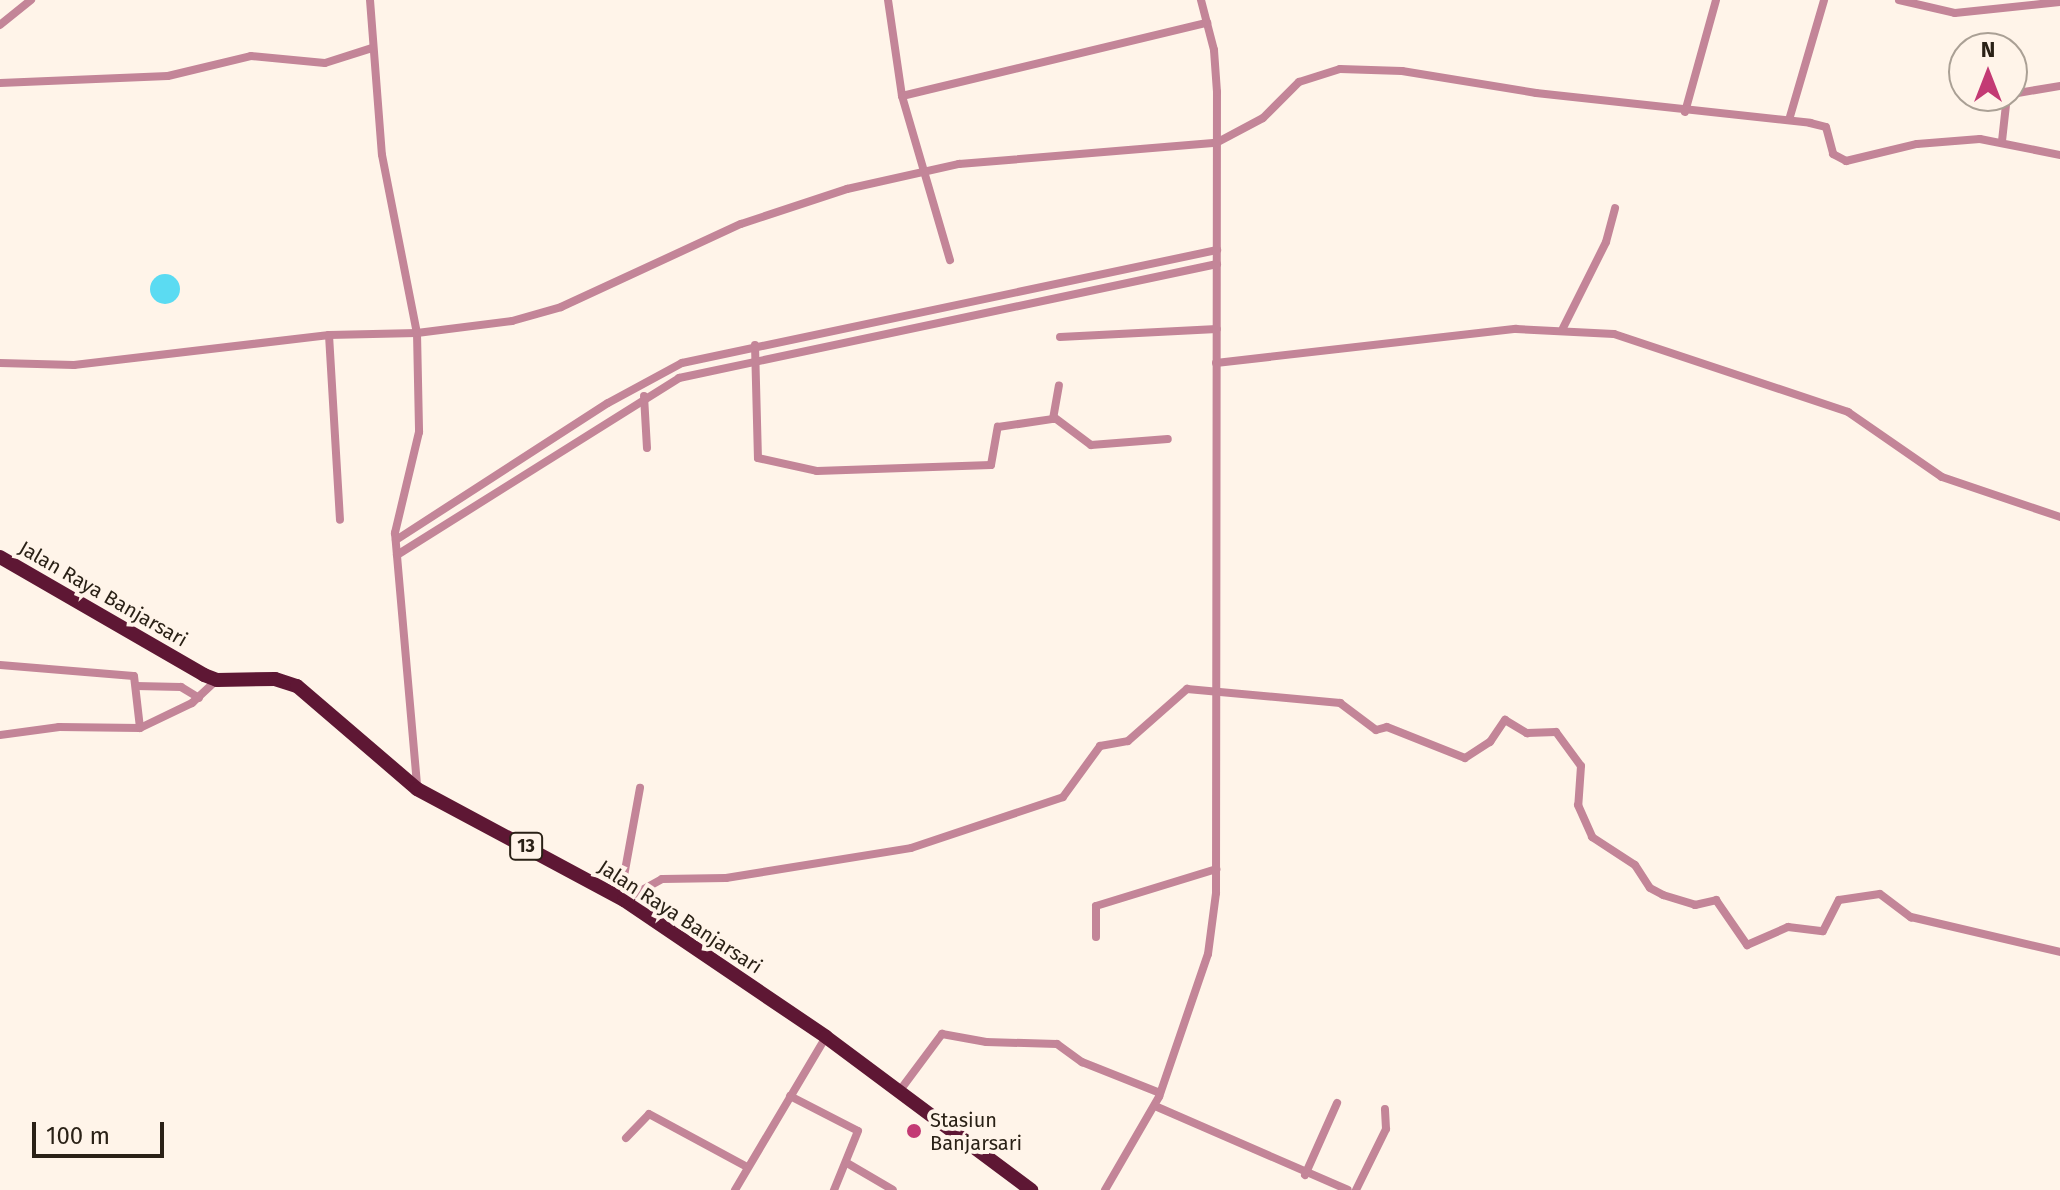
<!DOCTYPE html>
<style>
body{margin:0}
#map{position:relative;width:2060px;height:1190px;overflow:hidden;background:#fff4e9;font-family:"Fira Sans",sans-serif}
div>[style]{position:absolute}
.water>*{inset:0;background:#5bdbf2}
.round{border-radius:50%}
.street>*{height:8px;margin:-4px;padding:0 4px;transform-origin:4px;border-radius:4px;background:#c38598}
.highway>*{height:14px;margin:-7px;padding:0 7px;transform-origin:7px;border-radius:7px;background:#5e1734}
.dots>*{width:22px;height:22px;translate:-50% -50%;box-sizing:border-box;border:4px solid #fff4e9;border-radius:50%}
span{translate:-50% -50%;white-space:nowrap;text-align:center;line-height:1.15;-webkit-text-stroke:8px #fff4e9;paint-order:stroke}
.shield-label span{padding:2px 6px;background:#fff4e9;border:2px solid;border-radius:6px;-webkit-text-stroke-width:0}
.shield-label{font-size:18px;color:#2a2116;font-weight:700}
.street-label{font-size:20px;color:#2a2116}
.poi-label{font-size:20px;color:#2a2116}
.left{translate:0 -50%;text-align:left}
.north{position:absolute;left:1948px;top:32px;width:80px;height:80px;box-sizing:border-box;background:#fff4e9;border:2px solid #aaa095;border-radius:50%;rotate:0deg;font-size:22px;font-weight:700;line-height:32px;text-align:center;color:#2a2116}
.north::after{content:'';display:block;margin:auto;width:28px;height:36px;background:#c33a74;clip-path:polygon(50% 0,100% 100%,50% 72%,0 100%)}
.scale{position:absolute;left:32px;top:1122px;width:132px;height:36px;box-sizing:border-box;border:4px solid #2a2116;border-top:0;padding-left:10px;font-size:24px;line-height:28px;white-space:nowrap;color:#2a2116;-webkit-text-stroke:6px #fff4e9;paint-order:stroke}
</style>
<div id="map">
<div class="water">
<i class="round" style="left:150px;top:274px;width:30px;height:30px"></i>
</div>
<div class="street">
<i style="left:370px;top:0;width:155px;rotate:85.6deg"></i>
<i style="left:382px;top:155px;width:181px;rotate:78.9deg"></i>
<i style="left:417px;top:333px;width:99px;rotate:88.8deg"></i>
<i style="left:419px;top:432px;width:104px;rotate:103.4deg"></i>
<i style="left:395px;top:533px;width:255px;rotate:85deg"></i>
<i style="left:888px;top:0;width:97px;rotate:81.7deg"></i>
<i style="left:902px;top:96px;width:171px;rotate:73.7deg"></i>
<i style="left:1899px;top:0;width:57px;rotate:13.1deg"></i>
<i style="left:1955px;top:13px;width:106px;rotate:-6deg"></i>
<i style="left:0;top:25px;width:40px;rotate:-39deg"></i>
<i style="left:0;top:83px;width:168px;rotate:-2.4deg"></i>
<i style="left:168px;top:76px;width:85px;rotate:-13.5deg"></i>
<i style="left:251px;top:56px;width:74px;rotate:5.4deg"></i>
<i style="left:325px;top:63px;width:49px;rotate:-17.7deg"></i>
<i style="left:2012px;top:94px;width:49px;rotate:-9.5deg"></i>
<i style="left:902px;top:96px;width:314px;rotate:-13.5deg"></i>
<i style="left:1685px;top:112px;width:116px;rotate:-74.5deg"></i>
<i style="left:1789px;top:120px;width:125px;rotate:-73.7deg"></i>
<i style="left:2002px;top:141px;width:45px;rotate:-83.7deg"></i>
<i style="left:1563px;top:328px;width:96px;rotate:-63.4deg"></i>
<i style="left:1606px;top:242px;width:35px;rotate:-75deg"></i>
<i style="left:329px;top:335px;width:185px;rotate:86.6deg"></i>
<i style="left:1060px;top:337px;width:157px;rotate:-2.9deg"></i>
<i style="left:755px;top:345px;width:113px;rotate:88.5deg"></i>
<i style="left:758px;top:458px;width:60px;rotate:12.4deg"></i>
<i style="left:817px;top:471px;width:174px;rotate:-2deg"></i>
<i style="left:991px;top:465px;width:39px;rotate:-80deg"></i>
<i style="left:998px;top:427px;width:56px;rotate:-8.3deg"></i>
<i style="left:1053px;top:419px;width:34px;rotate:-80deg"></i>
<i style="left:0;top:363px;width:74px;rotate:1.5deg"></i>
<i style="left:74px;top:365px;width:257px;rotate:-6.7deg"></i>
<i style="left:329px;top:335px;width:88px;rotate:-1.3deg"></i>
<i style="left:417px;top:333px;width:96px;rotate:-7.2deg"></i>
<i style="left:512px;top:321px;width:51px;rotate:-15.9deg"></i>
<i style="left:561px;top:307px;width:198px;rotate:-24.8deg"></i>
<i style="left:741px;top:224px;width:112px;rotate:-18.3deg"></i>
<i style="left:847px;top:189px;width:115px;rotate:-12.6deg"></i>
<i style="left:959px;top:164px;width:258px;rotate:-4.7deg"></i>
<i style="left:1216px;top:143px;width:53px;rotate:-28deg"></i>
<i style="left:1263px;top:118px;width:51px;rotate:-45deg"></i>
<i style="left:1299px;top:82px;width:43px;rotate:-17.6deg"></i>
<i style="left:1340px;top:69px;width:62px;rotate:1.8deg"></i>
<i style="left:1402px;top:71px;width:136px;rotate:9.3deg"></i>
<i style="left:1536px;top:93px;width:276px;rotate:6.2deg"></i>
<i style="left:1810px;top:123px;width:16px;rotate:14deg"></i>
<i style="left:1826px;top:127px;width:28px;rotate:75deg"></i>
<i style="left:1833px;top:154px;width:15px;rotate:28deg"></i>
<i style="left:1846px;top:161px;width:73px;rotate:-13.5deg"></i>
<i style="left:1917px;top:144px;width:63px;rotate:-4.5deg"></i>
<i style="left:1980px;top:139px;width:82px;rotate:11.3deg"></i>
<i style="left:1216px;top:363px;width:302px;rotate:-6.5deg"></i>
<i style="left:1516px;top:329px;width:98px;rotate:2.9deg"></i>
<i style="left:1614px;top:334px;width:247px;rotate:18.4deg"></i>
<i style="left:1848px;top:412px;width:114px;rotate:34.7deg"></i>
<i style="left:1942px;top:477px;width:125px;rotate:18.7deg"></i>
<i style="left:644px;top:396px;width:52px;rotate:86.7deg"></i>
<i style="left:1055px;top:418px;width:45px;rotate:36.9deg"></i>
<i style="left:1091px;top:445px;width:77px;rotate:-4.5deg"></i>
<i style="left:396px;top:540px;width:252px;rotate:-32.9deg"></i>
<i style="left:608px;top:403px;width:84px;rotate:-28.4deg"></i>
<i style="left:682px;top:363px;width:547px;rotate:-11.93deg"></i>
<i style="left:397px;top:555px;width:333px;rotate:-32.1deg"></i>
<i style="left:679px;top:378px;width:550px;rotate:-11.96deg"></i>
<i style="left:0;top:665px;width:134px;rotate:4.7deg"></i>
<i style="left:134px;top:676px;width:52px;rotate:83.4deg"></i>
<i style="left:136px;top:686px;width:45px;rotate:1.3deg"></i>
<i style="left:181px;top:687px;width:21px;rotate:31deg"></i>
<i style="left:0;top:735px;width:60px;rotate:-7.7deg"></i>
<i style="left:59px;top:727px;width:81px;rotate:0.7deg"></i>
<i style="left:140px;top:728px;width:58px;rotate:-25.7deg"></i>
<i style="left:192px;top:703px;width:34px;rotate:-43deg"></i>
<i style="left:620px;top:898px;width:112px;rotate:-79.7deg"></i>
<i style="left:624px;top:900px;width:43px;rotate:-28.9deg"></i>
<i style="left:662px;top:879px;width:64px;rotate:-0.9deg"></i>
<i style="left:726px;top:878px;width:187px;rotate:-9.2deg"></i>
<i style="left:911px;top:848px;width:160px;rotate:-18.5deg"></i>
<i style="left:1063px;top:797px;width:63px;rotate:-54deg"></i>
<i style="left:1100px;top:746px;width:28px;rotate:-10deg"></i>
<i style="left:1128px;top:741px;width:79px;rotate:-41.4deg"></i>
<i style="left:1187px;top:689px;width:154px;rotate:5.2deg"></i>
<i style="left:1340px;top:703px;width:45px;rotate:36.9deg"></i>
<i style="left:1376px;top:730px;width:11px;rotate:-15deg"></i>
<i style="left:1387px;top:727px;width:84px;rotate:21.7deg"></i>
<i style="left:1465px;top:758px;width:30px;rotate:-33deg"></i>
<i style="left:1490px;top:742px;width:27px;rotate:-56deg"></i>
<i style="left:1505px;top:720px;width:26px;rotate:31deg"></i>
<i style="left:1527px;top:733px;width:29px;rotate:-2deg"></i>
<i style="left:1556px;top:732px;width:42px;rotate:53.7deg"></i>
<i style="left:1581px;top:766px;width:39px;rotate:94deg"></i>
<i style="left:1578px;top:805px;width:35px;rotate:66deg"></i>
<i style="left:1592px;top:837px;width:51px;rotate:33.1deg"></i>
<i style="left:1635px;top:865px;width:27px;rotate:57deg"></i>
<i style="left:1650px;top:888px;width:15px;rotate:28deg"></i>
<i style="left:1663px;top:895px;width:34px;rotate:17deg"></i>
<i style="left:1695px;top:905px;width:22px;rotate:-13deg"></i>
<i style="left:1716px;top:900px;width:55px;rotate:55.4deg"></i>
<i style="left:1747px;top:945px;width:45px;rotate:-23.7deg"></i>
<i style="left:1788px;top:927px;width:35px;rotate:7deg"></i>
<i style="left:1823px;top:931px;width:35px;rotate:-63deg"></i>
<i style="left:1839px;top:900px;width:41px;rotate:-8.3deg"></i>
<i style="left:1880px;top:894px;width:39px;rotate:37deg"></i>
<i style="left:1911px;top:917px;width:153px;rotate:13.2deg"></i>
<i style="left:1096px;top:937px;width:31px;rotate:-90deg"></i>
<i style="left:1096px;top:906px;width:126px;rotate:-17.1deg"></i>
<i style="left:898px;top:1093px;width:74px;rotate:-53.3deg"></i>
<i style="left:942px;top:1034px;width:45px;rotate:10.3deg"></i>
<i style="left:986px;top:1042px;width:71px;rotate:1.6deg"></i>
<i style="left:1057px;top:1044px;width:31px;rotate:36deg"></i>
<i style="left:1082px;top:1062px;width:84px;rotate:21.7deg"></i>
<i style="left:790px;top:1096px;width:76px;rotate:27.2deg"></i>
<i style="left:858px;top:1131px;width:64px;rotate:112.1deg"></i>
<i style="left:1155px;top:1106px;width:210px;rotate:23.5deg"></i>
<i style="left:626px;top:1138px;width:33px;rotate:-46deg"></i>
<i style="left:649px;top:1114px;width:111px;rotate:28.4deg"></i>
<i style="left:847px;top:1163px;width:53px;rotate:30.4deg"></i>
<i style="left:1305px;top:1175px;width:79px;rotate:-66deg"></i>
<i style="left:735px;top:1190px;width:178px;rotate:-59.3deg"></i>
<i style="left:1105px;top:1190px;width:108px;rotate:-59.9deg"></i>
<i style="left:1159px;top:1097px;width:151px;rotate:-71.1deg"></i>
<i style="left:1208px;top:954px;width:62px;rotate:-82.5deg"></i>
<i style="left:1216px;top:893px;width:801px;rotate:-89.93deg"></i>
<i style="left:1217px;top:92px;width:42px;rotate:-94.1deg"></i>
<i style="left:1214px;top:50px;width:52px;rotate:-104.6deg"></i>
<i style="left:1356px;top:1190px;width:68px;rotate:-63.8deg"></i>
<i style="left:1386px;top:1129px;width:20px;rotate:-93deg"></i>
</div>
<div class="highway">
<i style="left:0;top:557px;width:236px;rotate:30deg"></i>
<i style="left:204px;top:675px;width:14px;rotate:21deg"></i>
<i style="left:217px;top:680px;width:58px;rotate:-1deg"></i>
<i style="left:275px;top:679px;width:23px;rotate:18deg"></i>
<i style="left:297px;top:686px;width:158px;rotate:40.6deg"></i>
<i style="left:417px;top:789px;width:235px;rotate:28.2deg"></i>
<i style="left:624px;top:900px;width:244px;rotate:34.1deg"></i>
<i style="left:826px;top:1037px;width:256px;rotate:36.7deg"></i>
</div>
<div class="dots">
<i style="left:914px;top:1131px;background:#c33a74"></i>
</div>
<div class="shield-label">
<span style="left:526px;top:846px">13</span>
</div>
<div class="street-label">
<span style="left:103px;top:594px;rotate:30deg">Jalan Raya Banjarsari</span>
<span style="left:680px;top:917px;rotate:33deg">Jalan Raya Banjarsari</span>
</div>
<div class="poi-label">
<span class="left" style="left:930px;top:1132px">Stasiun<br>Banjarsari</span>
</div>
<div class="north">N</div>
<div class="scale">100 m</div>
</div>
